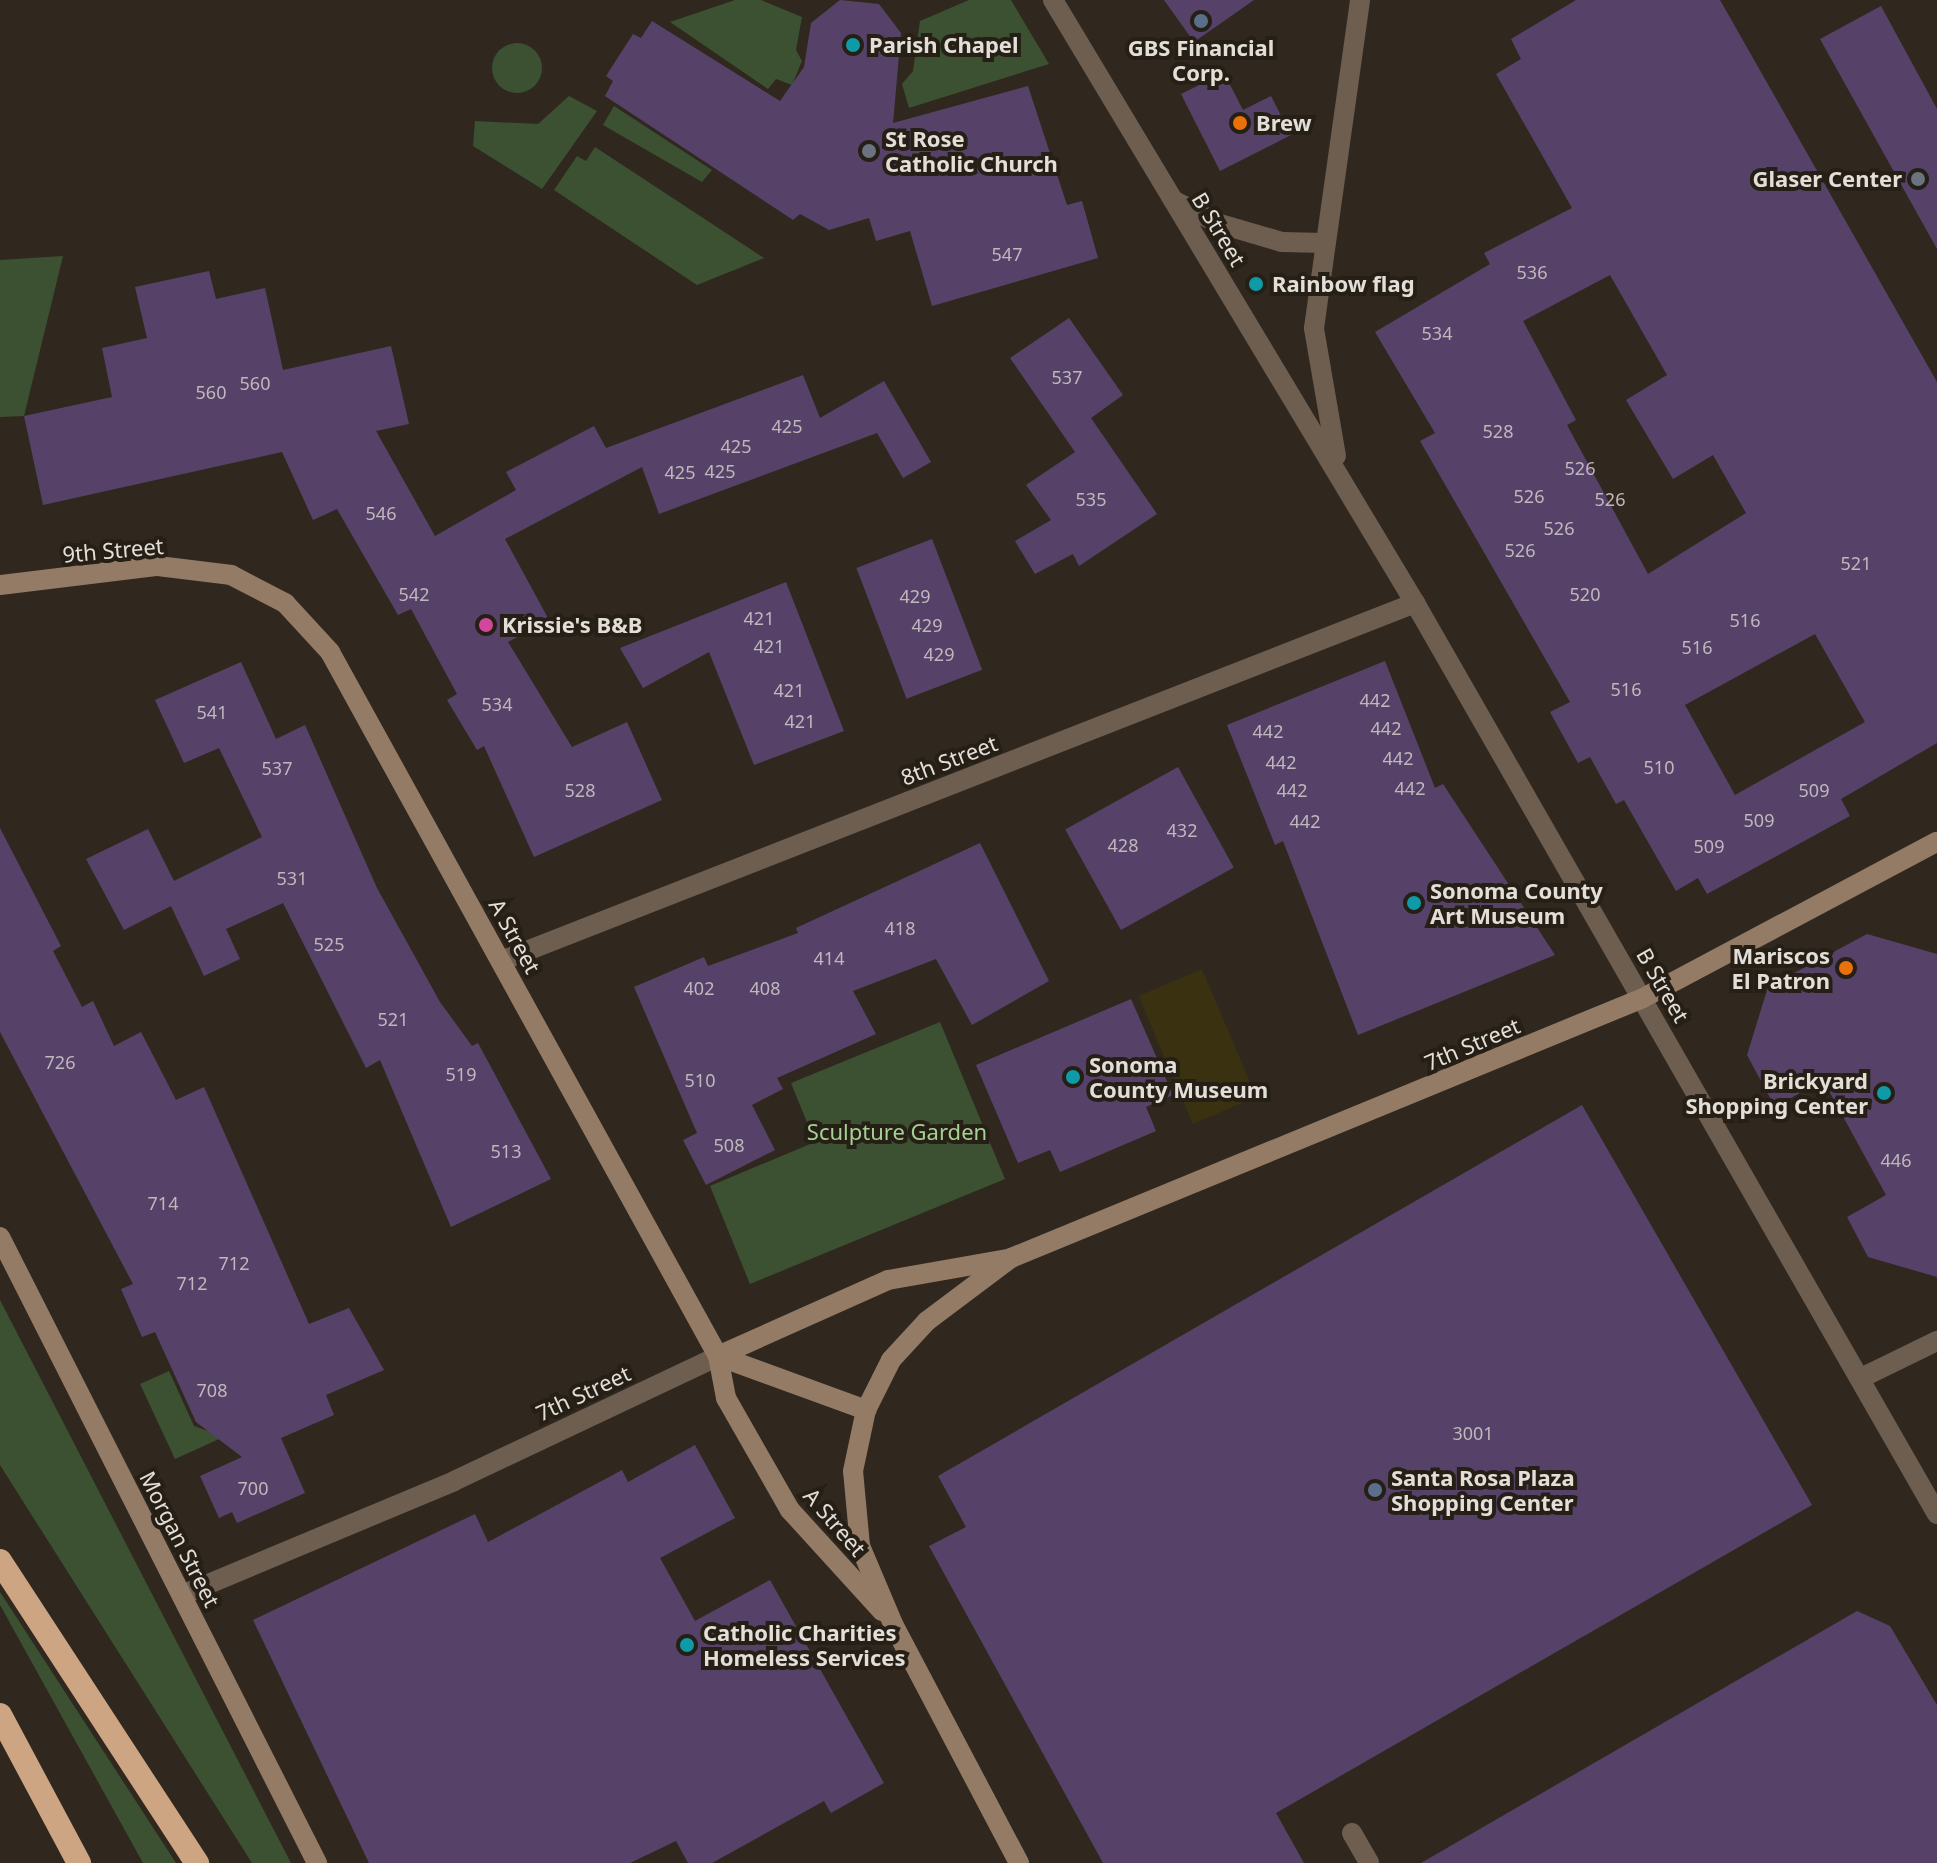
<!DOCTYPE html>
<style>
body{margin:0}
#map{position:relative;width:1937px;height:1863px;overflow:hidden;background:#30281f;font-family:"Noto Sans",sans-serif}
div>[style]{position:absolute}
.green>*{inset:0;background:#3b5131}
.round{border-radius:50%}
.sand>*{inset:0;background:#393110;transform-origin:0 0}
.building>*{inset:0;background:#564268;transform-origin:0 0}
.street>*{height:20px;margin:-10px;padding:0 10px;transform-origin:10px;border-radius:10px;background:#6e5e50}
.secondary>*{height:20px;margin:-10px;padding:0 10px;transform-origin:10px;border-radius:10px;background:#947b65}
.highway>*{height:24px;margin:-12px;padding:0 12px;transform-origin:12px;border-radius:12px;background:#cda583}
.dots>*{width:22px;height:22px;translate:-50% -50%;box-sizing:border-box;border:4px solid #261f16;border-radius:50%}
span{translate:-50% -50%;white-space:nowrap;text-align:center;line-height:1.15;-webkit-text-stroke:8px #261f16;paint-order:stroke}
.number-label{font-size:18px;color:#c0b7bc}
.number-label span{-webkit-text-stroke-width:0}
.poi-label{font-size:22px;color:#e3ded8;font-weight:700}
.left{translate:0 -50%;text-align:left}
.right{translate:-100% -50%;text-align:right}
.street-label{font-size:22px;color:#e3ded8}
.park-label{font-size:22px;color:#a5d192}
</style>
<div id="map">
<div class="green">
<i style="clip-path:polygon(735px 0,761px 0,802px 17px,796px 50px,802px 61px,792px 85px,776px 79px,768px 89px,670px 22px)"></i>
<i style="clip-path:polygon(969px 0,1011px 0,1049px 64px,909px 108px,902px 84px,913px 71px,920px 21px)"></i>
<i class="round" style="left:492px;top:43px;width:50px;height:50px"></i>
<i style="clip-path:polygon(569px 96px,597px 111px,542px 189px,473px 146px,475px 121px,538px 124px)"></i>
<i style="clip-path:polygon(614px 106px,712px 170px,702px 182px,603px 125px)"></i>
<i style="clip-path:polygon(595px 147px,764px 258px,697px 285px,554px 190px,577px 156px,586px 161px)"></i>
<i style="clip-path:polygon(63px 256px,24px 416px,0 417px,0 260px)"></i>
<i style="clip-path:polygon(940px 1022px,1005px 1179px,750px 1284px,710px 1186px,815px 1142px,791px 1083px)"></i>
<i style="clip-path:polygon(0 1300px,291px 1863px,252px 1863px,0 1465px)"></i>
<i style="clip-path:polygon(169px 1371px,194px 1426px,211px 1432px,250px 1425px,175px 1459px,140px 1384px)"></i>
<i style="clip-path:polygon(0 1592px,176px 1863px,143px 1863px,0 1605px)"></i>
</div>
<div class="sand">
<i style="left:1202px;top:969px;width:139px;height:69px;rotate:67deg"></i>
</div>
<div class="building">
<i style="clip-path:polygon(840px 0,879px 4px,901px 33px,893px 123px,1028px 86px,1067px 205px,1082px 201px,1098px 258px,932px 306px,910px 231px,876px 241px,869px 218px,829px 230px,800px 214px,793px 220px,605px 96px,613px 81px,606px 76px,633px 34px,641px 38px,652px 21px,780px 101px,804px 67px,811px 23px)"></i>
<i style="clip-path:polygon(1164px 0,1254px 0,1194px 42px)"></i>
<i style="clip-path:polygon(evenodd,1576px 0,1720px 0,1937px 382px,1937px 743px,1841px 799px,1850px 816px,1707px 894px,1698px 878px,1676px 891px,1624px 800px,1616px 804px,1590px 757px,1578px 763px,1550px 712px,1570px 702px,1420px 441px,1435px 433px,1375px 332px,1490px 264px,1484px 253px,1572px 208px,1496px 74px,1521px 59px,1511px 39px,1576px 0,1610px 275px,1667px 375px,1626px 400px,1673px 479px,1713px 455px,1746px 513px,1648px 574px,1567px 425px,1576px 420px,1523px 321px,1610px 275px,1576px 0,1815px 634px,1865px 722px,1735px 795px,1685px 705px,1815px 634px)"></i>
<i style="clip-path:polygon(1881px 6px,1937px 109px,1937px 249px,1820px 39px)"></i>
<i style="clip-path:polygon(1224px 73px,1243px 110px,1271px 96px,1291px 135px,1220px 171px,1181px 94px)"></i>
<i style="clip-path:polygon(209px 271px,216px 299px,265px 288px,283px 370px,391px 346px,409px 424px,376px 431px,435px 536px,516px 490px,506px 472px,594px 426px,606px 448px,803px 375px,820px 418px,884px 381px,931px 462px,903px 478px,877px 433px,659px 514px,642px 467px,505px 539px,549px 620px,508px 642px,572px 747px,627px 722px,662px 800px,534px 857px,484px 746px,477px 750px,447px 700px,457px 694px,411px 609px,398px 615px,337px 509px,313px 520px,282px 452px,43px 505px,24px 416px,112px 397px,102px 348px,147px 338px,135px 287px)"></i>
<i style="clip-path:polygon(1069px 318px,1123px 395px,1091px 418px,1157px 514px,1079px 566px,1073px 554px,1035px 574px,1015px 541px,1051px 520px,1026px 485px,1075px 452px,1010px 358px)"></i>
<i style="left:932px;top:539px;width:140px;height:81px;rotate:69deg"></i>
<i style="clip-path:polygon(786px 582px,844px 731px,754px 765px,709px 652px,643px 688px,620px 648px)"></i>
<i style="clip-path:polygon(1385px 661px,1435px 788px,1443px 784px,1555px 955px,1358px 1035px,1283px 841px,1275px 845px,1227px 725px)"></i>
<i style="clip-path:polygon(241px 662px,276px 739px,305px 725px,377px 888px,440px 1002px,472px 1046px,478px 1043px,551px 1179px,451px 1227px,380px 1060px,366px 1068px,283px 903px,226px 929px,240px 959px,204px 976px,171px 906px,124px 930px,86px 859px,148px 829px,174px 881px,262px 837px,219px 748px,184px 763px,155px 700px)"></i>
<i style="left:1178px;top:767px;width:115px;height:129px;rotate:61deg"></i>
<i style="clip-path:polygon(0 828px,61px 946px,53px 951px,82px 1007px,93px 1001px,114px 1046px,141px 1032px,176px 1100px,204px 1087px,309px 1324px,349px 1308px,384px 1370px,326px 1395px,334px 1415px,281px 1438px,305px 1493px,237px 1523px,232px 1512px,219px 1518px,200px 1476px,242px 1457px,196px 1422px,155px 1332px,142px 1337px,121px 1289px,133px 1284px,0 1032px)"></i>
<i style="clip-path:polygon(980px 843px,1049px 981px,972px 1025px,936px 959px,853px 991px,876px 1034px,777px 1078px,783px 1089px,752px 1105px,775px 1150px,706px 1185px,683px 1140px,697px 1133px,634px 987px,704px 957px,708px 966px,798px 933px,796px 928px)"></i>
<i style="clip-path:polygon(1867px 934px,1937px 954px,1937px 1277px,1868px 1257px,1847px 1217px,1886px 1195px,1823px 1080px,1775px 1107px,1747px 1055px,1768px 987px)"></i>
<i style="clip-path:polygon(1131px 999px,1173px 1095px,1146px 1107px,1156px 1131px,1060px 1172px,1050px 1150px,1018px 1163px,976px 1065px)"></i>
<i style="clip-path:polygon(1582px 1105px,1812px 1505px,1276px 1813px,1304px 1863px,1103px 1863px,929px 1546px,966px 1527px,938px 1476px)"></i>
<i style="clip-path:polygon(695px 1445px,735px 1518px,660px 1558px,695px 1621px,770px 1580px,884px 1783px,831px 1813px,824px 1801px,712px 1863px,688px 1863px,676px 1841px,630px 1863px,369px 1863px,253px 1620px,475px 1514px,488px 1542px,622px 1470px,628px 1482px)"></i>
<i style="clip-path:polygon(1857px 1611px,1890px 1626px,1937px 1705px,1937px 1863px,1421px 1863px)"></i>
</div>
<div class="street">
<i style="left:1053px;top:0;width:703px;rotate:59.02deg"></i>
<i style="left:1415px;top:603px;width:1050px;rotate:60.19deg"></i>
<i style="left:1173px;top:200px;width:50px;rotate:27.6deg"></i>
<i style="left:1217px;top:223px;width:68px;rotate:16.3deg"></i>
<i style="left:1282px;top:242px;width:42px;rotate:1.4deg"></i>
<i style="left:1336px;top:456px;width:130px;rotate:-99.8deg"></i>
<i style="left:1314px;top:328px;width:331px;rotate:-82deg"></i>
<i style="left:501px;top:961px;width:982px;rotate:-21.39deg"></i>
<i style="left:1861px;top:1378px;width:85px;rotate:-26deg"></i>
<i style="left:182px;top:1595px;width:295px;rotate:-22.7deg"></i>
<i style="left:454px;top:1481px;width:292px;rotate:-25.3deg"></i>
<i style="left:1352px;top:1833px;width:34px;rotate:60deg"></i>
</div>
<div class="secondary">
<i style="left:0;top:585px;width:159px;rotate:-6.9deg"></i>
<i style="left:158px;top:566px;width:74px;rotate:7deg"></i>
<i style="left:231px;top:575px;width:61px;rotate:27.4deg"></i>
<i style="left:285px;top:603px;width:67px;rotate:47.4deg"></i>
<i style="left:330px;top:652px;width:804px;rotate:61.14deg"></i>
<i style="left:718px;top:1356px;width:43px;rotate:79.2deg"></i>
<i style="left:726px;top:1398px;width:129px;rotate:60.3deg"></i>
<i style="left:790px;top:1510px;width:137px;rotate:47.7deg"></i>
<i style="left:0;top:1237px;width:702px;rotate:63.14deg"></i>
<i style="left:718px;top:1356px;width:186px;rotate:-24.1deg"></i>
<i style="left:888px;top:1280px;width:121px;rotate:-10deg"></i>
<i style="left:718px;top:1356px;width:158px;rotate:20deg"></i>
<i style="left:1019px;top:1863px;width:270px;rotate:-117.8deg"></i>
<i style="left:893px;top:1624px;width:85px;rotate:-112.9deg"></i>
<i style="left:860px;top:1546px;width:75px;rotate:-95.3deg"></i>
<i style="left:853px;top:1471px;width:62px;rotate:-78deg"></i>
<i style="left:866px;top:1410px;width:56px;rotate:-63.4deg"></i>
<i style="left:891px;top:1360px;width:53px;rotate:-47.3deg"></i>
<i style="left:927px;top:1321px;width:105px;rotate:-36.9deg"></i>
<i style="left:1011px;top:1258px;width:683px;rotate:-22.36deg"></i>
<i style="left:1643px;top:998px;width:333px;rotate:-28deg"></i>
</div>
<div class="highway">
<i style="left:0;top:1561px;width:361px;rotate:56.9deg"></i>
<i style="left:0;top:1715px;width:168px;rotate:61.9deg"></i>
</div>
<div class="dots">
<i style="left:1201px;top:21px;background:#5c6f8a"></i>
<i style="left:853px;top:45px;background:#0f9aa8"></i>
<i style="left:1240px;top:123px;background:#e8710a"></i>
<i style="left:869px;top:151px;background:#6b7280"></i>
<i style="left:1918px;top:179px;background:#6b7280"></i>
<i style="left:1256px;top:284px;background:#0f9aa8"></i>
<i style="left:486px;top:625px;background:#d1479c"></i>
<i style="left:1414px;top:903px;background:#0f9aa8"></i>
<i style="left:1846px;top:968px;background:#e8710a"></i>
<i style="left:1073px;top:1077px;background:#0f9aa8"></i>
<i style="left:1884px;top:1093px;background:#0f9aa8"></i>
<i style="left:1375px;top:1490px;background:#5c6f8a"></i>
<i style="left:687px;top:1645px;background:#0f9aa8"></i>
</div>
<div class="number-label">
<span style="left:1007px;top:254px">547</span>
<span style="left:1532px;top:272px">536</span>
<span style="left:1437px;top:333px">534</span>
<span style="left:1067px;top:377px">537</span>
<span style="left:255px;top:383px">560</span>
<span style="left:211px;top:392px">560</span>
<span style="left:787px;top:426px">425</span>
<span style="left:1498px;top:431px">528</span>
<span style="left:736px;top:446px">425</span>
<span style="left:1580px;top:468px">526</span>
<span style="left:720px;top:471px">425</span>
<span style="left:680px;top:472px">425</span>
<span style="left:1529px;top:496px">526</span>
<span style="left:1091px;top:499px">535</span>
<span style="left:1610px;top:499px">526</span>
<span style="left:381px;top:513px">546</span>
<span style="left:1559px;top:528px">526</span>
<span style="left:1520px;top:550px">526</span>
<span style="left:1856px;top:563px">521</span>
<span style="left:414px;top:594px">542</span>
<span style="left:1585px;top:594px">520</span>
<span style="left:915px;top:596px">429</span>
<span style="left:759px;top:618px">421</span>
<span style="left:1745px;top:620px">516</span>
<span style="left:927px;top:625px">429</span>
<span style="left:769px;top:646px">421</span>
<span style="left:1697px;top:647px">516</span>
<span style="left:939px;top:654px">429</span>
<span style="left:1626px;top:689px">516</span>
<span style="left:789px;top:690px">421</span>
<span style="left:1375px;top:700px">442</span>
<span style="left:497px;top:704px">534</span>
<span style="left:212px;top:712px">541</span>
<span style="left:800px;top:721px">421</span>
<span style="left:1386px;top:728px">442</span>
<span style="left:1268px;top:731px">442</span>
<span style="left:1398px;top:758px">442</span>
<span style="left:1281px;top:762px">442</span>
<span style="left:1659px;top:767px">510</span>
<span style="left:277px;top:768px">537</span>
<span style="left:1410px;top:788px">442</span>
<span style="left:580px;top:790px">528</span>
<span style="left:1292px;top:790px">442</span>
<span style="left:1814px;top:790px">509</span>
<span style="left:1759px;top:820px">509</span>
<span style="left:1305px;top:821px">442</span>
<span style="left:1182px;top:830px">432</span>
<span style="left:1123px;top:845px">428</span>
<span style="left:1709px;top:846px">509</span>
<span style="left:292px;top:878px">531</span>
<span style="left:900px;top:928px">418</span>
<span style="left:329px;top:944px">525</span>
<span style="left:829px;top:958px">414</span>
<span style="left:699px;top:988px">402</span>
<span style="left:765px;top:988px">408</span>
<span style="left:393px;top:1019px">521</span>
<span style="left:60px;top:1062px">726</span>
<span style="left:461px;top:1074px">519</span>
<span style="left:700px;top:1080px">510</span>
<span style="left:729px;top:1145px">508</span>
<span style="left:506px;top:1151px">513</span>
<span style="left:1896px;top:1160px">446</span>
<span style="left:163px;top:1203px">714</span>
<span style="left:234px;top:1263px">712</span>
<span style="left:192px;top:1283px">712</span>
<span style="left:212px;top:1390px">708</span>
<span style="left:1473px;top:1433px">3001</span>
<span style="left:253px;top:1488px">700</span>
</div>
<div class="poi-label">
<span class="left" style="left:869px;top:45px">Parish Chapel</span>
<span style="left:1201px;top:60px">GBS Financial<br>Corp.</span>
<span class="left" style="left:1256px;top:123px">Brew</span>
<span class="left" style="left:885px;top:151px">St Rose<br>Catholic Church</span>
<span class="right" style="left:1902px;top:179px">Glaser Center</span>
<span class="left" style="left:1272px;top:284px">Rainbow flag</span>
<span class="left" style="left:502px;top:625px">Krissie's B&amp;B</span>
<span class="left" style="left:1430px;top:903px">Sonoma County<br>Art Museum</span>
<span class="right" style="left:1830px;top:968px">Mariscos<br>El Patron</span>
<span class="left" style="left:1089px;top:1077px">Sonoma<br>County Museum</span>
<span class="right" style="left:1868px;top:1093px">Brickyard<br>Shopping Center</span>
<span class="left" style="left:1391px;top:1490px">Santa Rosa Plaza<br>Shopping Center</span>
<span class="left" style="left:703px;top:1645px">Catholic Charities<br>Homeless Services</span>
</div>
<div class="street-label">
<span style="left:1219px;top:229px;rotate:59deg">B Street</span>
<span style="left:113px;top:550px;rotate:-5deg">9th Street</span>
<span style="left:949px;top:760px;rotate:-21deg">8th Street</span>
<span style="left:515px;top:936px;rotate:61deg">A Street</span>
<span style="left:1663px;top:985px;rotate:60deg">B Street</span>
<span style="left:1472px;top:1044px;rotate:-23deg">7th Street</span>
<span style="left:583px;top:1393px;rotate:-25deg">7th Street</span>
<span style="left:835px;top:1522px;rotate:49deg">A Street</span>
<span style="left:180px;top:1539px;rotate:63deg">Morgan Street</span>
</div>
<div class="park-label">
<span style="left:897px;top:1132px">Sculpture Garden</span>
</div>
</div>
